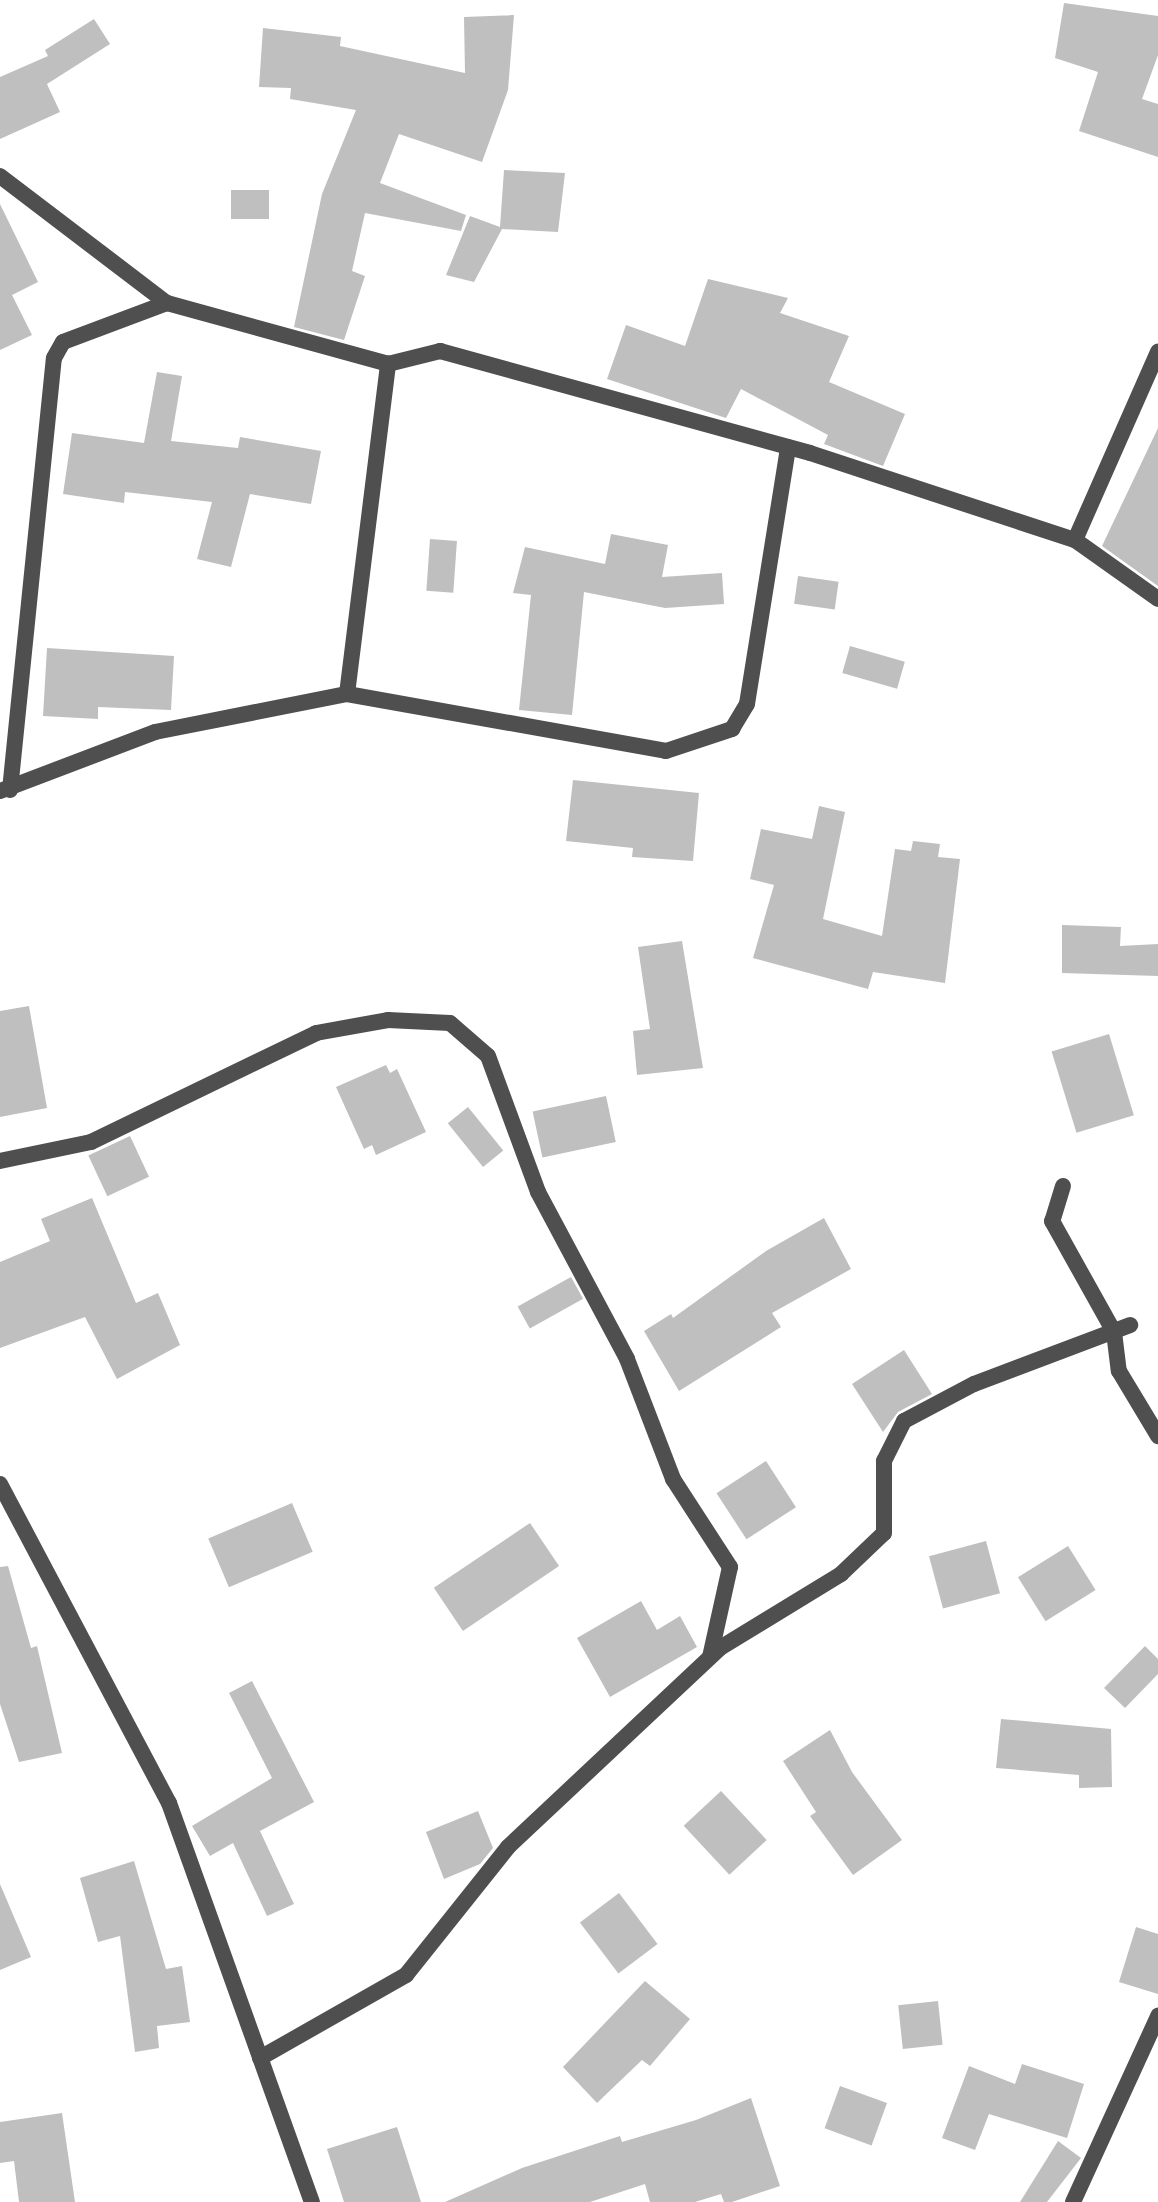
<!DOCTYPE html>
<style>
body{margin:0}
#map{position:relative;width:1158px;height:2202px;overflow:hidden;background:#fff;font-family:Ubuntu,sans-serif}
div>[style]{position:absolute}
.building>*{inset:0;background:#bfbfbf;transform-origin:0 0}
.street>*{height:16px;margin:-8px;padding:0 8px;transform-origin:8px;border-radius:8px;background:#4f4f4f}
span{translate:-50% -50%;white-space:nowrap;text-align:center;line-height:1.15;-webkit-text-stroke:6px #fff;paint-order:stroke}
</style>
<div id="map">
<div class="building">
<i style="clip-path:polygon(1064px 3px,1158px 16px,1158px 55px,1142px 99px,1158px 104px,1158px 157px,1079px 131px,1098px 72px,1055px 58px)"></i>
<i style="clip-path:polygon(514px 15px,508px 90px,482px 162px,399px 134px,380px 183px,466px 215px,461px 231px,365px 213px,352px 271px,365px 276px,344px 340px,294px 327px,322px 194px,356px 110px,290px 99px,291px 88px,259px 87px,263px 28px,341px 37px,340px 46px,465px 73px,464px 17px)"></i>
<i style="clip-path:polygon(94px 19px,110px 44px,47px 84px,60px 112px,0 139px,0 77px,48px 56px,45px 50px)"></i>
<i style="clip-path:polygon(504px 170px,565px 173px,558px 232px,502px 229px,474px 282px,446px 275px,470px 216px,500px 227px)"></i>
<i style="left:231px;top:190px;width:38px;height:29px"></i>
<i style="clip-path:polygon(0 204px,38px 282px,12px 295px,32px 335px,0 350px)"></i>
<i style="clip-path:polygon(708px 279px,788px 298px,780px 313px,849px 336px,829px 382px,905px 414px,883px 466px,824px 444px,828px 435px,741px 389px,726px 418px,607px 379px,626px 325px,685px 346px)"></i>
<i style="clip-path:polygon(157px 372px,182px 376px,171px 441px,238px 448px,240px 437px,321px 451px,311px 504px,250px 494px,231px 567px,197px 559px,212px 502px,125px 492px,124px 503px,63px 494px,72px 433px,144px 443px)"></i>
<i style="clip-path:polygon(1158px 428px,1158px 586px,1102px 546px)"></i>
<i style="clip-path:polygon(611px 534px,668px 545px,662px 577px,722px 573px,724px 604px,665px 608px,584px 592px,572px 715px,519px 710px,531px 595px,513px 593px,525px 547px,605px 564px)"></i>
<i style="left:430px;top:539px;width:27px;height:52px;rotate:4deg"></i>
<i style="left:798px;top:576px;width:41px;height:28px;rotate:8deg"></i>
<i style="left:850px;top:646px;width:57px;height:28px;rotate:16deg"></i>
<i style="clip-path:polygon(47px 648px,174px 656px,171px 710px,98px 707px,98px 719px,43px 716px)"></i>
<i style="clip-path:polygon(573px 780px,699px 793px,693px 861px,632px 857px,633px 848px,566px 841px)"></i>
<i style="clip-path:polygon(819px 806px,845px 812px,823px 919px,882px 936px,895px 849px,911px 851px,913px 841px,940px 844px,938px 857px,960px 859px,945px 983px,873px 972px,868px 989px,753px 958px,774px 885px,750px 879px,761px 829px,812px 839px)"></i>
<i style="clip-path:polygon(1062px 925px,1121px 927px,1120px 946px,1158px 944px,1158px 976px,1062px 973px)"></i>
<i style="clip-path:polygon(682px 941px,703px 1068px,637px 1075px,633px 1031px,650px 1029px,638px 947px)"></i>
<i style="clip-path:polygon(29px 1006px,47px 1108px,0 1117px,0 1011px)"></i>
<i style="left:1109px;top:1034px;width:85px;height:60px;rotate:73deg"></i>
<i style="clip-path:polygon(386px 1065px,390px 1073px,397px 1069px,426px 1132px,376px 1155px,372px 1145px,364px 1149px,336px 1087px)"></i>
<i style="left:606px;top:1096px;width:47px;height:75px;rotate:78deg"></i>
<i style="left:468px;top:1107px;width:56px;height:26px;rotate:51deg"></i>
<i style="left:130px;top:1136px;width:45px;height:46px;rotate:65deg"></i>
<i style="clip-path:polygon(92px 1198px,136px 1303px,158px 1293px,180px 1345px,117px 1379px,85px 1317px,0 1348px,0 1262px,50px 1241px,41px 1219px)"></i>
<i style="clip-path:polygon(824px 1218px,851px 1269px,772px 1313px,781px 1327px,679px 1391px,644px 1331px,671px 1314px,673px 1318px,766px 1251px)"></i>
<i style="left:571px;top:1277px;width:25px;height:61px;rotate:61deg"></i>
<i style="clip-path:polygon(904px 1350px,932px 1394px,898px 1412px,883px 1432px,852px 1384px)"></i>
<i style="left:766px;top:1461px;width:55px;height:59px;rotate:57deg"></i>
<i style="left:292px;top:1503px;width:53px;height:91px;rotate:67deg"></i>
<i style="left:530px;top:1523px;width:52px;height:116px;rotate:56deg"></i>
<i style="left:986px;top:1541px;width:54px;height:59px;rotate:75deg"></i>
<i style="left:1068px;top:1546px;width:52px;height:59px;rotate:58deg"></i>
<i style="clip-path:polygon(8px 1566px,31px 1648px,37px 1646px,62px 1753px,19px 1762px,0 1704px,0 1567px)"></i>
<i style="clip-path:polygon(641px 1601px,657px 1630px,680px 1616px,697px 1647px,610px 1697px,577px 1638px)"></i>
<i style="clip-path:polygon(1145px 1646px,1158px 1659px,1158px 1674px,1125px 1708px,1104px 1688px)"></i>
<i style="clip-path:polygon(252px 1681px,314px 1802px,260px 1831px,294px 1904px,267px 1916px,233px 1843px,210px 1856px,192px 1826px,272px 1778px,229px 1693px)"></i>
<i style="clip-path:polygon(1001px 1719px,1111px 1729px,1112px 1787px,1079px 1788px,1079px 1775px,996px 1768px)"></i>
<i style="clip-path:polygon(830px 1730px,852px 1772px,902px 1840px,853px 1875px,810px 1816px,816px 1812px,783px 1761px)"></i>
<i style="left:721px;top:1791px;width:67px;height:51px;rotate:47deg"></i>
<i style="clip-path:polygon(478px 1811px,493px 1848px,480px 1864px,444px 1879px,426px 1832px)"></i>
<i style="clip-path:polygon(134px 1861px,166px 1969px,182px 1966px,190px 2022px,157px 2026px,159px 2048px,135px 2052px,120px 1936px,98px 1942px,80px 1878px)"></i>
<i style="clip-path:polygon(0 1884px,31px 1957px,0 1970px)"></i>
<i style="left:619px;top:1893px;width:64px;height:49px;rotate:53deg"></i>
<i style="clip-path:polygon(1136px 1927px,1158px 1934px,1158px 1994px,1119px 1982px)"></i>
<i style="clip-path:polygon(645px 1981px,690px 2019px,650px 2066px,642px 2060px,597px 2103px,563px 2067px)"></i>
<i style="left:938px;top:2001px;width:44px;height:40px;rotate:84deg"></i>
<i style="clip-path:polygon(1022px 2064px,1084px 2084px,1067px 2138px,989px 2114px,975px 2150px,942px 2138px,969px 2066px,1015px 2084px)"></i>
<i style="left:840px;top:2086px;width:50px;height:45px;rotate:20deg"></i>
<i style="clip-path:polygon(751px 2098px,780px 2186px,732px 2202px,724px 2202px,721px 2194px,695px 2202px,650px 2202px,645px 2184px,590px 2202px,445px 2202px,522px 2168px,620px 2136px,622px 2142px,696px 2120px)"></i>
<i style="clip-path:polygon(62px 2113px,75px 2202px,19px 2202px,14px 2161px,0 2163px,0 2122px)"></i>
<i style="clip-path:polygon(397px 2127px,421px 2202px,344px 2202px,327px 2149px)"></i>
<i style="clip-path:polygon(1058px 2141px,1081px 2158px,1047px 2202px,1020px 2202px)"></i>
</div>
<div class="street">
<i style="left:0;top:176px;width:210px;rotate:37.3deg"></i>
<i style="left:167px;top:303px;width:229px;rotate:15.4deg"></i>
<i style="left:1075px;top:540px;width:206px;rotate:-66.2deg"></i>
<i style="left:347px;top:694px;width:333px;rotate:-82.9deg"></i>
<i style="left:388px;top:364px;width:54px;rotate:-14deg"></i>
<i style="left:440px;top:351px;width:384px;rotate:15.4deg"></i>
<i style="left:810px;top:453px;width:279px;rotate:18.2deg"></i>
<i style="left:1075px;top:540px;width:102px;rotate:35.4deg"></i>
<i style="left:10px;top:790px;width:434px;rotate:-84.2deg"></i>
<i style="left:54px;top:358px;width:18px;rotate:-61deg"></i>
<i style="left:63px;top:342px;width:111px;rotate:-20.6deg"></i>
<i style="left:0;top:791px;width:166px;rotate:-20.8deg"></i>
<i style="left:155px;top:732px;width:196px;rotate:-11.2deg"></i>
<i style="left:347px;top:694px;width:324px;rotate:10.1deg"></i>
<i style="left:666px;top:751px;width:70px;rotate:-18.4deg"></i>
<i style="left:732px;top:729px;width:29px;rotate:-59deg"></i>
<i style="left:747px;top:704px;width:260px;rotate:-80.9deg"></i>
<i style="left:0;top:1161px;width:93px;rotate:-11.8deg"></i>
<i style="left:91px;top:1142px;width:250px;rotate:-25.8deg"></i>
<i style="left:316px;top:1033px;width:73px;rotate:-10.2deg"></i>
<i style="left:388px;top:1020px;width:62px;rotate:2.8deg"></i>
<i style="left:450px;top:1023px;width:50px;rotate:41deg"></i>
<i style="left:488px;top:1056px;width:145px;rotate:69.8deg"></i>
<i style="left:538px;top:1192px;width:189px;rotate:61.9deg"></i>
<i style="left:627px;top:1359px;width:129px;rotate:69deg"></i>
<i style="left:673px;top:1479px;width:105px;rotate:57.1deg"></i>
<i style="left:730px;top:1567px;width:92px;rotate:102.5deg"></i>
<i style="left:1063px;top:1186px;width:37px;rotate:107deg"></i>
<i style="left:1052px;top:1221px;width:127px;rotate:60.8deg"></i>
<i style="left:1114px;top:1332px;width:39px;rotate:83deg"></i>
<i style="left:1119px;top:1371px;width:76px;rotate:59deg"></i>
<i style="left:0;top:1484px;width:361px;rotate:62.1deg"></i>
<i style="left:169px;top:1803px;width:424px;rotate:70.3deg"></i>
<i style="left:260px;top:2058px;width:168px;rotate:-29.6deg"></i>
<i style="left:406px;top:1975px;width:164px;rotate:-51.4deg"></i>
<i style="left:508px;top:1847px;width:291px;rotate:-43.2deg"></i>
<i style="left:720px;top:1648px;width:142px;rotate:-31.4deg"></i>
<i style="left:841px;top:1574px;width:59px;rotate:-43.6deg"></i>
<i style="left:884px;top:1533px;width:72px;rotate:-90deg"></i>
<i style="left:884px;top:1461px;width:45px;rotate:-63.4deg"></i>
<i style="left:904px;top:1421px;width:79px;rotate:-27.9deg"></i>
<i style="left:974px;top:1384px;width:167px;rotate:-20.7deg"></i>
<i style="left:1073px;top:2202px;width:205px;rotate:-65.4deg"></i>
</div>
</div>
